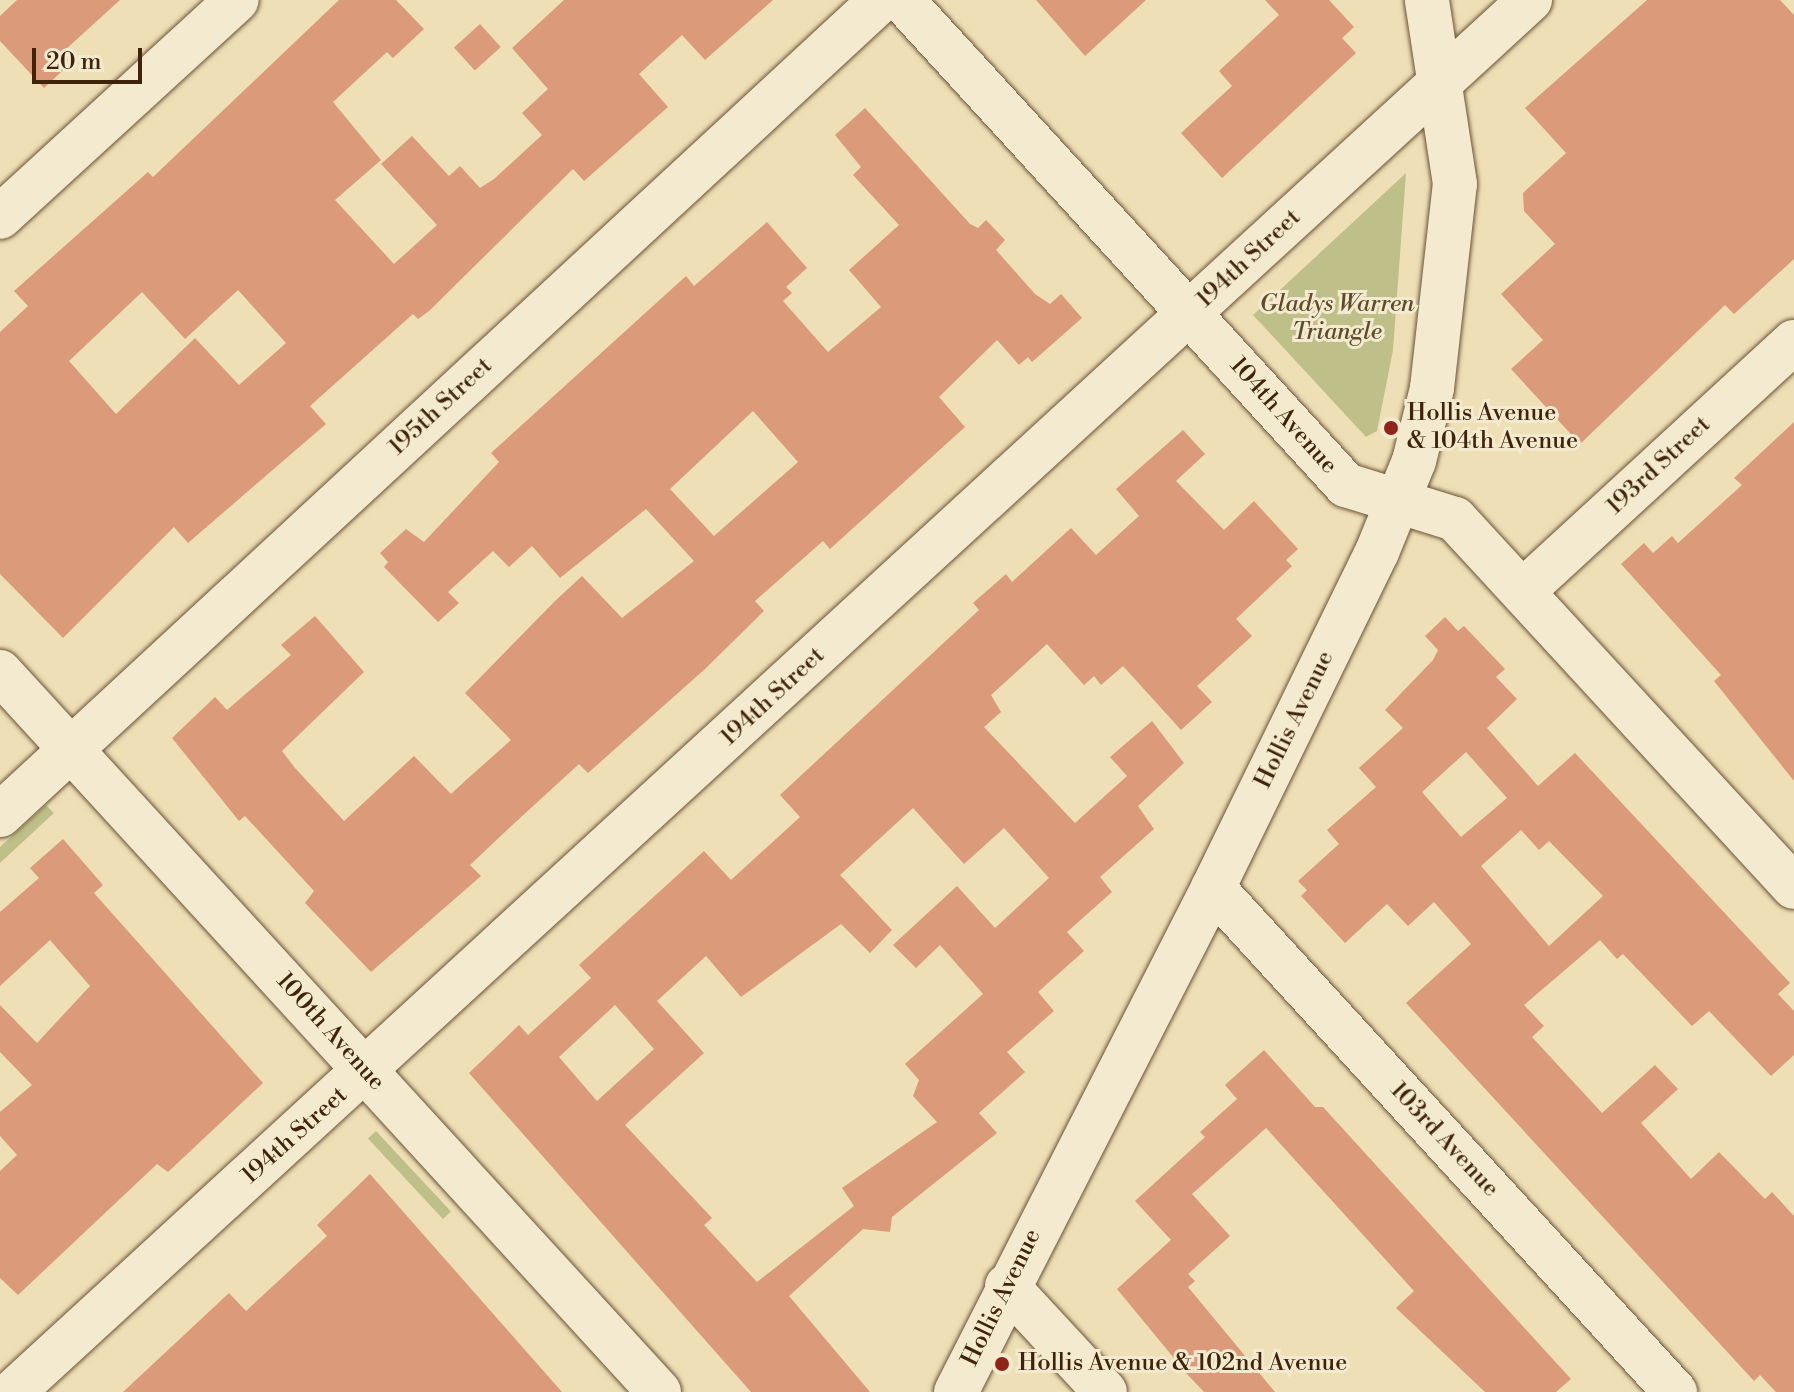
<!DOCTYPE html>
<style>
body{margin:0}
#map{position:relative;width:1794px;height:1392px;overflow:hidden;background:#eedfb6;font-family:"Libre Bodoni",serif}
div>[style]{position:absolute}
.green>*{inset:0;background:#bfc089;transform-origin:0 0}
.building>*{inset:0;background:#db9a7a;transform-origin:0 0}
.roads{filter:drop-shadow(0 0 2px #6b5235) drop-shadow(0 0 2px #6b5235)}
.minor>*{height:44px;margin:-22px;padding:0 22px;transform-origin:22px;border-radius:22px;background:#f4ead0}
.dots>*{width:22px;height:22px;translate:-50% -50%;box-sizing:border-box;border:4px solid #f4ead0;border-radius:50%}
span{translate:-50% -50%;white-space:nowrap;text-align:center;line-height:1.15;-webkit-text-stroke:6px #f4ead0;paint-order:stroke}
.street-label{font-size:24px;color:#3f230a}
.park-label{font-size:24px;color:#5f4a2a;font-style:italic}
.poi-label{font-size:24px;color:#3f230a}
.left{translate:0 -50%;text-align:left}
.scale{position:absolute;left:32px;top:48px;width:110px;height:36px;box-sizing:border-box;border:4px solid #3f230a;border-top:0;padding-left:10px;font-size:24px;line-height:28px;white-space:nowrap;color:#3f230a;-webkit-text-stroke:6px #f4ead0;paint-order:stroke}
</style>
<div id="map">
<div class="green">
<i style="clip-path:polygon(1406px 173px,1393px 350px,1377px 431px,1366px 437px,1253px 315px)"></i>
<i style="clip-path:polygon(46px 805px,54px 813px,0 863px,0 847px)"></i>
<i style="left:376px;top:1131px;width:110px;height:11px;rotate:47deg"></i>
</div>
<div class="building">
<i style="clip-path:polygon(17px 0,120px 0,65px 50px,74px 60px,44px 88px,0 41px,0 16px)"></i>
<i style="clip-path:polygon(evenodd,339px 0,396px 0,424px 29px,393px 58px,387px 52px,333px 102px,381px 160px,335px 200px,394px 264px,437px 225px,381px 164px,412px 136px,449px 176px,460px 166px,480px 188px,494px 179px,542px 135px,522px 113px,548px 89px,512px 48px,564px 0,773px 0,705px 60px,682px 35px,639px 74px,668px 107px,584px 181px,573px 169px,429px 311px,418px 319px,413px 314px,310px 406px,326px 424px,188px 543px,174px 527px,63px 638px,0 574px,0 332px,28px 306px,14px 291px,148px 172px,153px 177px,339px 0,238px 290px,286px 343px,239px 385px,195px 338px,116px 414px,69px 361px,142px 292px,185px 339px,238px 290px)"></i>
<i style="clip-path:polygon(1036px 0,1146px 0,1085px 56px)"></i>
<i style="clip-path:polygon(1265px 0,1329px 0,1354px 27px,1342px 38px,1356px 53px,1222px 178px,1181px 133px,1232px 86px,1219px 71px,1279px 15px)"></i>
<i style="clip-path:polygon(1647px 0,1780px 0,1794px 15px,1794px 259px,1734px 314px,1725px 305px,1580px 444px,1511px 369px,1543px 340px,1501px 294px,1555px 244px,1524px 211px,1523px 193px,1566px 153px,1525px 108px)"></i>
<i style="left:480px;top:24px;width:31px;height:35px;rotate:48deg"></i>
<i style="clip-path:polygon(evenodd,865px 108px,970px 224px,978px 228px,986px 220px,1005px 240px,996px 250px,1035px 294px,1050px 304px,1061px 294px,1082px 318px,1032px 362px,1028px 357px,1019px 365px,997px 340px,939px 397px,965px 427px,830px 549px,823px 541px,755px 601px,764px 611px,705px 669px,588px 773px,579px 764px,507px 830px,470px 865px,481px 876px,371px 972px,305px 903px,314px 891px,245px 816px,239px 821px,172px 738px,215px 697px,227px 710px,291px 655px,281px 645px,315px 616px,364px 672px,282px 751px,295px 768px,344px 821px,414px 756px,451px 794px,465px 781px,511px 740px,465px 693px,555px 601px,582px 576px,622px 618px,694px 561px,646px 509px,560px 578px,532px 546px,509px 567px,493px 551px,448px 592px,459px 603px,438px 622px,384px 567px,388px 562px,380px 553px,406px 529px,424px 542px,499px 462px,491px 453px,686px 276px,694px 286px,767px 222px,807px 268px,786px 287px,792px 293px,783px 301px,828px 352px,881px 307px,849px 270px,899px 225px,853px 175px,861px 167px,835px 135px,865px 108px,753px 411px,798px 462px,714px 536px,670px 489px,753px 411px)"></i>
<i style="clip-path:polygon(1794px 422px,1794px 781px,1714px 681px,1721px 675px,1621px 564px,1644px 543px,1653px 553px,1672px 536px,1678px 543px,1742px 485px,1734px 478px)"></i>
<i style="clip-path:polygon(evenodd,1183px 430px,1205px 454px,1176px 481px,1224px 530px,1254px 501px,1298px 549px,1286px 560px,1292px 566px,1236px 619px,1252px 636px,1197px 686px,1212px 702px,1181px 730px,1123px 666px,1101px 685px,1094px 676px,1084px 685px,1047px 644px,991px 695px,1001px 712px,984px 727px,1075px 823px,1127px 776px,1110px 757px,1152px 721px,1184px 763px,1138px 806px,1154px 829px,1100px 877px,1112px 892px,1067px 932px,1084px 951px,1038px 992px,1054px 1011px,1007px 1052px,1025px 1072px,979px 1113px,997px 1133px,892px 1217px,890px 1232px,863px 1229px,789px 1296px,870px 1392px,751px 1392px,469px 1073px,519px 1025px,528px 1035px,591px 978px,579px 965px,704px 851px,731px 880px,800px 817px,780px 795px,979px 610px,973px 603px,1006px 574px,1012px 582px,1071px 528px,1096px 555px,1139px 516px,1116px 489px,1183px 430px,913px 808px,964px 864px,1004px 828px,1049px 878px,995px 928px,957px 886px,893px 945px,916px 968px,940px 945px,983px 994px,905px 1064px,919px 1080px,913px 1096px,937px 1122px,842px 1188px,854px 1206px,757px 1282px,704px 1225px,712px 1218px,625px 1125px,704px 1053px,657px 1001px,706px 956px,741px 997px,841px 924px,870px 953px,892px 930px,840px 875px,913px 808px,1183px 430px,615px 1005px,654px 1049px,597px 1101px,559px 1057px,615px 1005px)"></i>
<i style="clip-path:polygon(evenodd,1445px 617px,1458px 631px,1464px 626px,1505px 669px,1496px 677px,1517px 699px,1487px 728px,1538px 786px,1575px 753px,1790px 983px,1778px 994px,1794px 1011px,1794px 1055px,1771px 1076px,1709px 1011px,1692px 1026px,1623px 954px,1617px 959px,1600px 940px,1524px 1005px,1544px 1026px,1532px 1037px,1602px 1113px,1655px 1065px,1678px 1089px,1641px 1123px,1691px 1179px,1719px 1152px,1765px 1199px,1772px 1192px,1794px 1216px,1794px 1392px,1776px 1392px,1760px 1375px,1754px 1381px,1406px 1003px,1471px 944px,1434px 902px,1408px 926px,1387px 904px,1345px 943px,1301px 896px,1307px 890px,1298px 881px,1339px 844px,1327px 830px,1376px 787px,1359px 768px,1403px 728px,1385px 710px,1433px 660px,1438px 650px,1425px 636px,1445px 617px,1466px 752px,1507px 798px,1461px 837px,1422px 792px,1466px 752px,1445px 617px,1521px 830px,1539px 850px,1549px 841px,1603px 896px,1549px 946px,1481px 866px,1521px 830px)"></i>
<i style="clip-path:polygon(63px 839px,103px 885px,94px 893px,263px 1083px,168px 1172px,157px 1164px,18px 1295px,0 1278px,0 1171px,17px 1155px,0 1136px,0 1112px,32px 1085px,0 1052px,0 1005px,37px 1043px,90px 986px,50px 940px,0 986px,0 912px,39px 878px,30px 868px)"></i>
<i style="clip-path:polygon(1264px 1050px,1315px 1107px,1323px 1107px,1571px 1379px,1556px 1392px,1485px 1392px,1396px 1308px,1414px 1291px,1266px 1128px,1192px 1194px,1230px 1236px,1188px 1274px,1195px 1281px,1188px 1287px,1275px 1392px,1204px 1392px,1187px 1374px,1117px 1289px,1171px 1240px,1135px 1201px,1205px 1137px,1200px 1132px,1237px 1099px,1225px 1085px)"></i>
<i style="clip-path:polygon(370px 1174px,562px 1392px,123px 1392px,229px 1293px,246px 1311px,327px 1236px,317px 1225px)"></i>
</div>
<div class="roads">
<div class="minor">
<i style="left:902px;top:0;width:658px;rotate:47.53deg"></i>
<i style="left:1346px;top:485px;width:114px;rotate:17.3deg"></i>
<i style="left:1455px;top:519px;width:500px;rotate:47.35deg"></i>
<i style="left:0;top:217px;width:321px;rotate:-42.5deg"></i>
<i style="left:1523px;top:591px;width:368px;rotate:-42.6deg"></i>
<i style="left:0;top:672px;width:976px;rotate:47.53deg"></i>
<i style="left:0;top:815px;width:1200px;rotate:-42.77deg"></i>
<i style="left:1213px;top:888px;width:684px;rotate:47.49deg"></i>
<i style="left:1007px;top:1286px;width:144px;rotate:47.2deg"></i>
<i style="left:13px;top:1392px;width:2059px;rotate:-42.54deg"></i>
<i style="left:956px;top:1392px;width:566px;rotate:-62.98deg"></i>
<i style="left:1213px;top:888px;width:374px;rotate:-64deg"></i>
<i style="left:1377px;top:552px;width:98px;rotate:-67.9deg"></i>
<i style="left:1414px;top:461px;width:75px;rotate:-76.1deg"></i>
<i style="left:1432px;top:388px;width:205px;rotate:-83.6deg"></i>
<i style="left:1455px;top:184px;width:186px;rotate:-98.7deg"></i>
</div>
</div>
<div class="dots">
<i style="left:1391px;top:428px;background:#8f2418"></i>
<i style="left:1002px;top:1364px;background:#8f2418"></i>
</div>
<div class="street-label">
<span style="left:1249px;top:259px;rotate:-43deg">194th Street</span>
<span style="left:441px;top:407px;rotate:-43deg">195th Street</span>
<span style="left:1283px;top:416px;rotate:48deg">104th Avenue</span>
<span style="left:1659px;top:466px;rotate:-43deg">193rd Street</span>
<span style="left:773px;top:697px;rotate:-43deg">194th Street</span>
<span style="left:1295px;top:720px;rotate:-64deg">Hollis Avenue</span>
<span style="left:330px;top:1032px;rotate:48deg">100th Avenue</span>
<span style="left:295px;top:1136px;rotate:-42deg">194th Street</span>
<span style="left:1444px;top:1140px;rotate:47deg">103rd Avenue</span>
<span style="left:1002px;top:1298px;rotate:-64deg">Hollis Avenue</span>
</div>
<div class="park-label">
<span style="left:1337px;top:319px">Gladys Warren<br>Triangle</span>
</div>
<div class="poi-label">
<span class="left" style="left:1407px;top:428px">Hollis Avenue<br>&amp; 104th Avenue</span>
<span class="left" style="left:1018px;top:1364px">Hollis Avenue &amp; 102nd Avenue</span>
</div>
<div class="scale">20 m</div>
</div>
